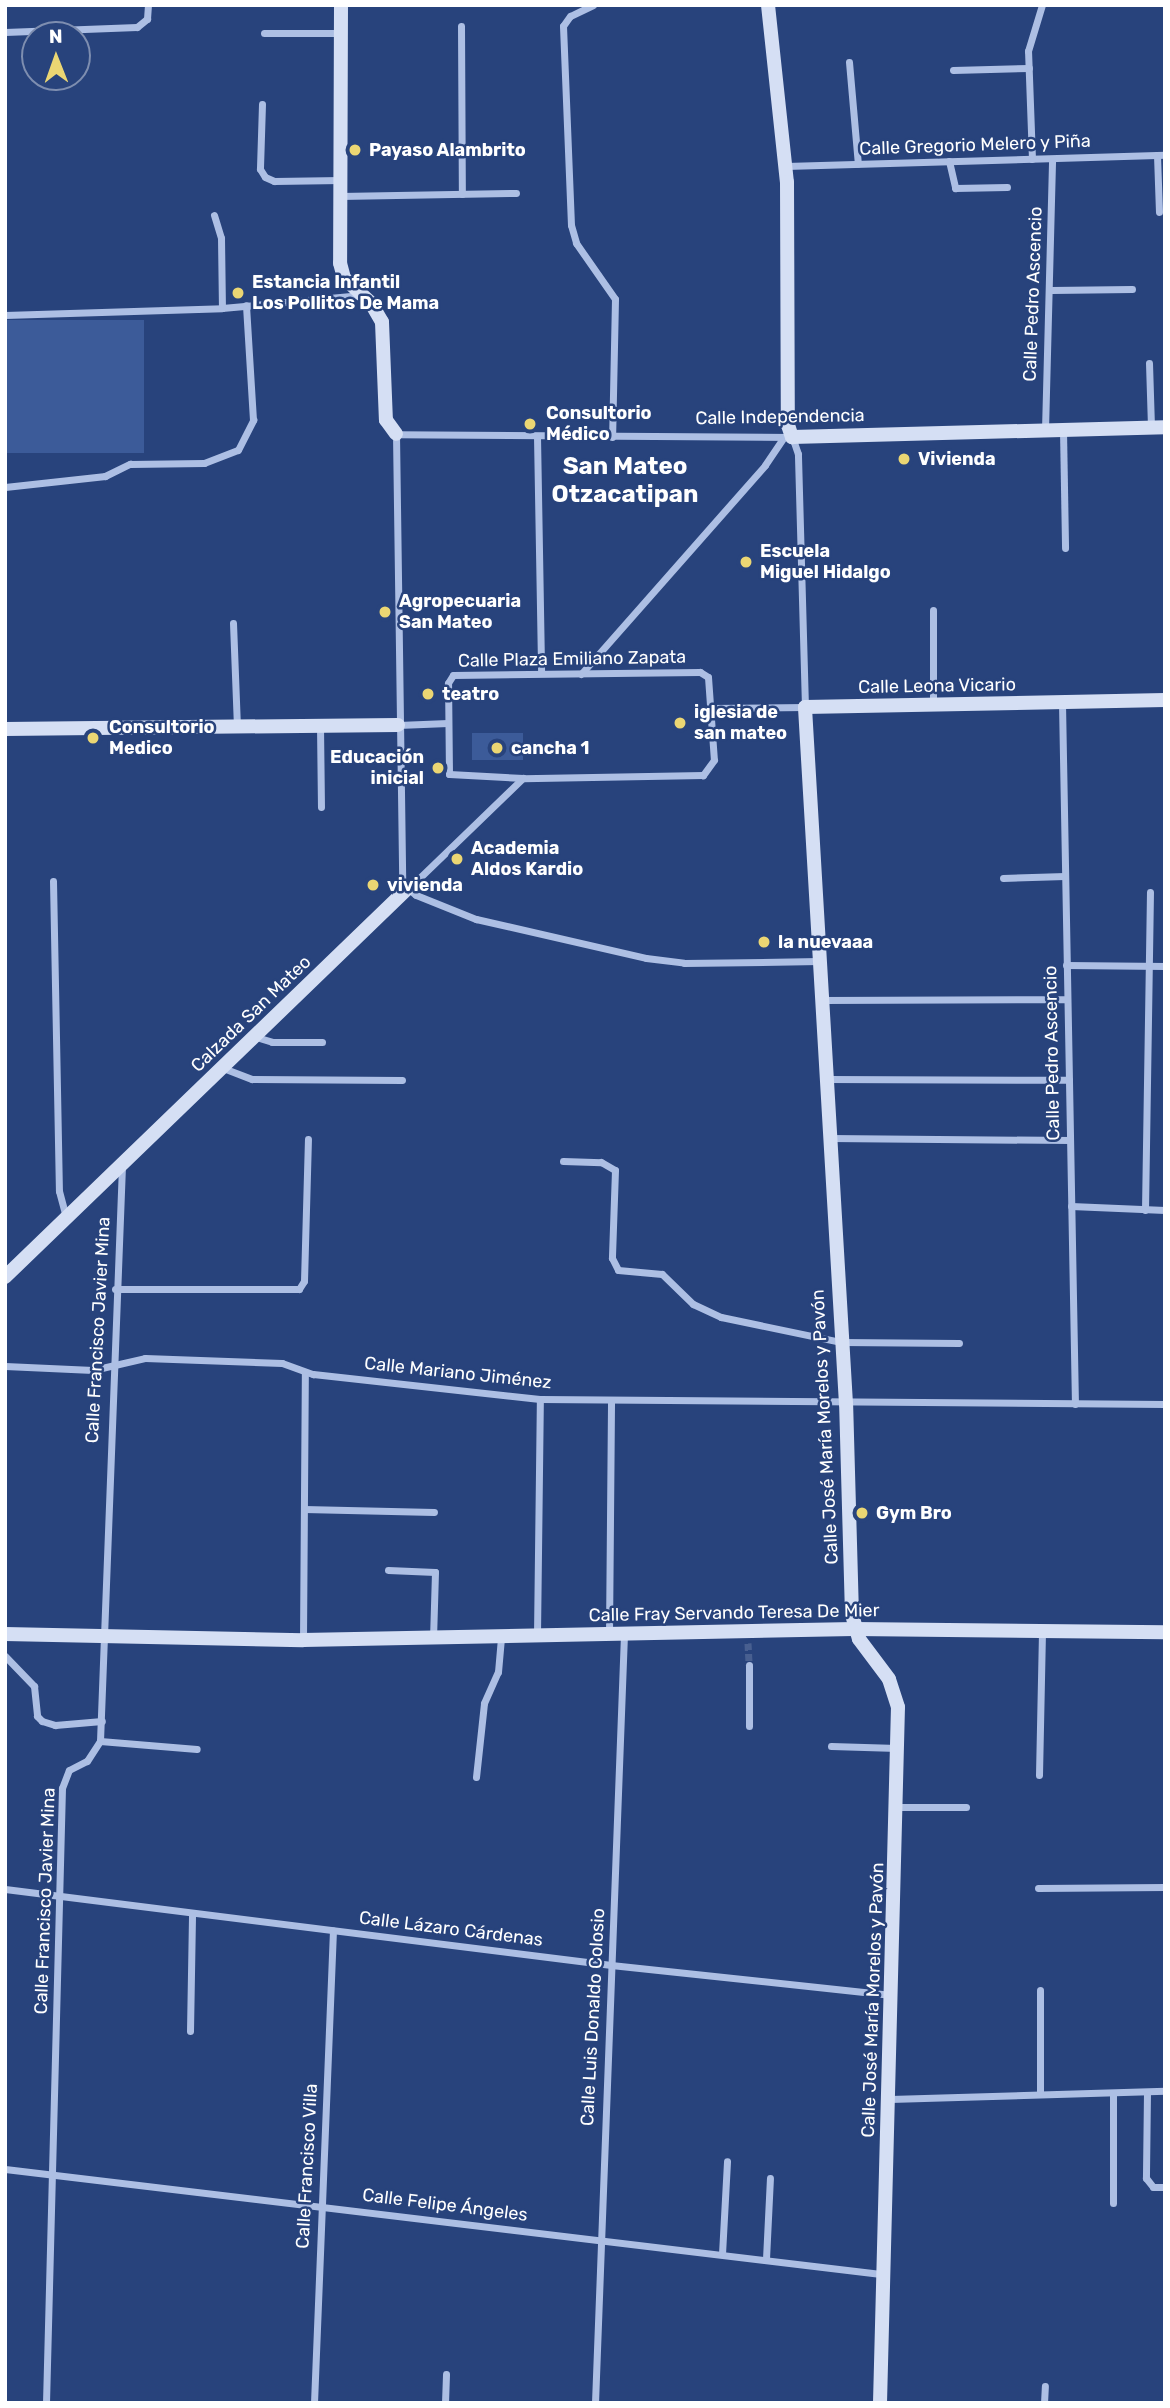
<!DOCTYPE html>
<meta charset="utf-8">
<style>
body{margin:0}
#map{position:relative;width:1170px;height:2408px;overflow:hidden;background:#28437c;font-family:Rubik,sans-serif}
div>[style]{position:absolute}
.green>*{inset:0;background:#3c5b99;transform-origin:0 0}
.street-tunnel>*{height:7px;margin-top:-3.5px;transform-origin:0;background:repeating-linear-gradient(90deg,#485f90 0 7px,transparent 0 10.5px)}
.street>*{height:7px;margin:-3.5px;padding:0 3.5px;transform-origin:3.5px;border-radius:3.5px;background:#adbfe4}
.secondary>*{height:14px;margin:-7px;padding:0 7px;transform-origin:7px;border-radius:7px;background:#d5dff4}
.dots>*{width:19px;height:19px;translate:-50% -50%;box-sizing:border-box;border:4px solid #28437c;border-radius:50%}
span{translate:-50% -50%;white-space:nowrap;text-align:center;line-height:1.15;-webkit-text-stroke:5px #28437c;paint-order:stroke}
.street-label{font-size:18px;color:#fff}
.poi-label{font-size:18px;color:#fff;font-weight:700}
.left{translate:0 -50%;text-align:left}
.right{translate:-100% -50%;text-align:right}
.district-label{font-size:24px;color:#fff;font-weight:700}
.frame{position:absolute;inset:0;border:7px solid #fff;pointer-events:none}
.north{position:absolute;left:21px;top:21px;width:70px;height:70px;box-sizing:border-box;background:#28437c;border:2px solid #7e8eb0;border-radius:50%;rotate:359deg;font-size:19px;font-weight:700;line-height:28px;text-align:center;color:#fff}
.north::after{content:'';display:block;margin:auto;width:24px;height:32px;background:#ebd673;clip-path:polygon(50% 0,100% 100%,50% 72%,0 100%)}
</style>
<div id="map">
<div class="green">
<i style="left:144px;top:320px;width:133px;height:139px;rotate:90deg"></i>
<i style="left:523px;top:733px;width:27px;height:51px;rotate:90deg"></i>
</div>
<div class="street-tunnel">
<i style="left:748px;top:1643px;width:22px;rotate:87deg"></i>
</div>
<div class="street">
<i style="left:593px;top:5px;width:25px;rotate:154deg"></i>
<i style="left:570px;top:16px;width:12px;rotate:125deg"></i>
<i style="left:563px;top:26px;width:199px;rotate:87.7deg"></i>
<i style="left:571px;top:225px;width:19px;rotate:74deg"></i>
<i style="left:576px;top:243px;width:68px;rotate:55.1deg"></i>
<i style="left:615px;top:299px;width:138px;rotate:91.2deg"></i>
<i style="left:461px;top:26px;width:168px;rotate:89.7deg"></i>
<i style="left:5px;top:32px;width:132px;rotate:-2.2deg"></i>
<i style="left:137px;top:27px;width:13px;rotate:-39deg"></i>
<i style="left:147px;top:19px;width:14px;rotate:-86deg"></i>
<i style="left:264px;top:33px;width:77px"></i>
<i style="left:849px;top:62px;width:102px;rotate:85deg"></i>
<i style="left:953px;top:70px;width:76px;rotate:-1.5deg"></i>
<i style="left:262px;top:104px;width:65px;rotate:91.8deg"></i>
<i style="left:260px;top:169px;width:9px;rotate:58deg"></i>
<i style="left:265px;top:177px;width:10px;rotate:24deg"></i>
<i style="left:274px;top:181px;width:67px;rotate:-0.9deg"></i>
<i style="left:1157px;top:155px;width:57px;rotate:88deg"></i>
<i style="left:1032px;top:159px;width:108px;rotate:-92.1deg"></i>
<i style="left:1028px;top:51px;width:48px;rotate:-73.1deg"></i>
<i style="left:949px;top:161px;width:28px;rotate:77deg"></i>
<i style="left:955px;top:188px;width:52px;rotate:-1.1deg"></i>
<i style="left:786px;top:166px;width:379px;rotate:-1.7deg"></i>
<i style="left:340px;top:196px;width:176px;rotate:-1deg"></i>
<i style="left:214px;top:215px;width:24px;rotate:73deg"></i>
<i style="left:221px;top:238px;width:70px;rotate:89.2deg"></i>
<i style="left:1051px;top:290px;width:81px;rotate:-0.7deg"></i>
<i style="left:5px;top:315px;width:217px;rotate:-1.8deg"></i>
<i style="left:222px;top:308px;width:140px;rotate:-5.3deg"></i>
<i style="left:1149px;top:363px;width:64px;rotate:88.2deg"></i>
<i style="left:1045px;top:430px;width:271px;rotate:-88.5deg"></i>
<i style="left:1063px;top:430px;width:118px;rotate:89deg"></i>
<i style="left:537px;top:436px;width:237px;rotate:89deg"></i>
<i style="left:5px;top:487px;width:101px;rotate:-6.3deg"></i>
<i style="left:105px;top:476px;width:28px;rotate:-26deg"></i>
<i style="left:130px;top:464px;width:74px;rotate:-0.8deg"></i>
<i style="left:204px;top:463px;width:36px;rotate:-21deg"></i>
<i style="left:238px;top:450px;width:34px;rotate:-63deg"></i>
<i style="left:253px;top:420px;width:115px;rotate:-93.5deg"></i>
<i style="left:233px;top:623px;width:104px;rotate:87.8deg"></i>
<i style="left:700px;top:672px;width:9px;rotate:32deg"></i>
<i style="left:708px;top:677px;width:83px;rotate:85.9deg"></i>
<i style="left:714px;top:760px;width:19px;rotate:126deg"></i>
<i style="left:703px;top:775px;width:180px;rotate:179deg"></i>
<i style="left:523px;top:778px;width:74px;rotate:-176.9deg"></i>
<i style="left:449px;top:774px;width:91px;rotate:-90.6deg"></i>
<i style="left:448px;top:683px;width:9px;rotate:-58deg"></i>
<i style="left:453px;top:675px;width:247px;rotate:-0.7deg"></i>
<i style="left:581px;top:674px;width:278px;rotate:-48.6deg"></i>
<i style="left:765px;top:465px;width:32px;rotate:-56deg"></i>
<i style="left:1062px;top:703px;width:701px;rotate:88.94deg"></i>
<i style="left:933px;top:704px;width:94px;rotate:-90deg"></i>
<i style="left:711px;top:708px;width:94px;rotate:-0.6deg"></i>
<i style="left:805px;top:707px;width:253px;rotate:-91.6deg"></i>
<i style="left:798px;top:454px;width:18px;rotate:-109deg"></i>
<i style="left:792px;top:437px;width:396px;rotate:-179.6deg"></i>
<i style="left:396px;top:434px;width:449px;rotate:89.2deg"></i>
<i style="left:402px;top:883px;width:18px;rotate:41deg"></i>
<i style="left:416px;top:895px;width:65px;rotate:21.8deg"></i>
<i style="left:476px;top:919px;width:174px;rotate:12.9deg"></i>
<i style="left:646px;top:958px;width:38px;rotate:7deg"></i>
<i style="left:684px;top:963px;width:135px;rotate:-0.8deg"></i>
<i style="left:398px;top:725px;width:50px;rotate:-2.3deg"></i>
<i style="left:320px;top:726px;width:81px;rotate:89.3deg"></i>
<i style="left:1003px;top:878px;width:62px;rotate:-1.8deg"></i>
<i style="left:53px;top:881px;width:310px;rotate:88.9deg"></i>
<i style="left:59px;top:1191px;width:28px;rotate:75deg"></i>
<i style="left:408px;top:889px;width:160px;rotate:-44deg"></i>
<i style="left:1066px;top:965px;width:99px;rotate:0.6deg"></i>
<i style="left:822px;top:1000px;width:245px;rotate:-0.2deg"></i>
<i style="left:256px;top:1037px;width:17px;rotate:17deg"></i>
<i style="left:272px;top:1042px;width:50px"></i>
<i style="left:223px;top:1068px;width:31px;rotate:21deg"></i>
<i style="left:252px;top:1079px;width:150px;rotate:0.4deg"></i>
<i style="left:826px;top:1079px;width:243px;rotate:0.2deg"></i>
<i style="left:830px;top:1138px;width:240px;rotate:0.5deg"></i>
<i style="left:563px;top:1161px;width:38px;rotate:2deg"></i>
<i style="left:601px;top:1162px;width:16px;rotate:30deg"></i>
<i style="left:615px;top:1170px;width:88px;rotate:92deg"></i>
<i style="left:612px;top:1258px;width:13px;rotate:63deg"></i>
<i style="left:618px;top:1270px;width:44px;rotate:5.2deg"></i>
<i style="left:662px;top:1274px;width:43px;rotate:44.1deg"></i>
<i style="left:693px;top:1304px;width:31px;rotate:25deg"></i>
<i style="left:721px;top:1317px;width:123px;rotate:11.8deg"></i>
<i style="left:841px;top:1342px;width:118px;rotate:0.5deg"></i>
<i style="left:1071px;top:1206px;width:94px;rotate:2.4deg"></i>
<i style="left:1145px;top:1210px;width:318px;rotate:-89.1deg"></i>
<i style="left:115px;top:1289px;width:184px"></i>
<i style="left:299px;top:1289px;width:9px;rotate:-58deg"></i>
<i style="left:304px;top:1281px;width:142px;rotate:-88.4deg"></i>
<i style="left:5px;top:1366px;width:88px;rotate:2.6deg"></i>
<i style="left:93px;top:1370px;width:53px;rotate:-13deg"></i>
<i style="left:145px;top:1358px;width:137px;rotate:2.1deg"></i>
<i style="left:282px;top:1363px;width:33px;rotate:20deg"></i>
<i style="left:313px;top:1374px;width:228px;rotate:6.3deg"></i>
<i style="left:540px;top:1399px;width:625px;rotate:0.46deg"></i>
<i style="left:304px;top:1509px;width:130px;rotate:1.3deg"></i>
<i style="left:388px;top:1570px;width:47px;rotate:2.4deg"></i>
<i style="left:435px;top:1572px;width:66px;rotate:91.7deg"></i>
<i style="left:609px;top:1634px;width:233px;rotate:-89.5deg"></i>
<i style="left:537px;top:1635px;width:236px;rotate:-89.3deg"></i>
<i style="left:303px;top:1640px;width:268px;rotate:-89.6deg"></i>
<i style="left:5px;top:1656px;width:42px;rotate:46deg"></i>
<i style="left:34px;top:1686px;width:30px;rotate:84deg"></i>
<i style="left:37px;top:1716px;width:7px;rotate:45deg"></i>
<i style="left:42px;top:1721px;width:14px;rotate:17deg"></i>
<i style="left:55px;top:1725px;width:47px;rotate:-4.9deg"></i>
<i style="left:749px;top:1665px;width:61px;rotate:90deg"></i>
<i style="left:100px;top:1741px;width:97px;rotate:4.7deg"></i>
<i style="left:831px;top:1746px;width:66px;rotate:1.7deg"></i>
<i style="left:1039px;top:1775px;width:145px;rotate:-88.8deg"></i>
<i style="left:476px;top:1777px;width:74px;rotate:-83.8deg"></i>
<i style="left:484px;top:1703px;width:34px;rotate:-66deg"></i>
<i style="left:498px;top:1672px;width:35px;rotate:-85deg"></i>
<i style="left:898px;top:1807px;width:68px"></i>
<i style="left:1038px;top:1888px;width:127px;rotate:-0.5deg"></i>
<i style="left:5px;top:1889px;width:611px;rotate:7.15deg"></i>
<i style="left:611px;top:1965px;width:282px;rotate:6.1deg"></i>
<i style="left:1040px;top:1990px;width:104px;rotate:90deg"></i>
<i style="left:190px;top:2031px;width:117px;rotate:-89deg"></i>
<i style="left:1147px;top:2092px;width:86px;rotate:90.7deg"></i>
<i style="left:1146px;top:2178px;width:11px;rotate:52deg"></i>
<i style="left:1153px;top:2187px;width:12px"></i>
<i style="left:1113px;top:2093px;width:110px;rotate:90deg"></i>
<i style="left:890px;top:2099px;width:275px;rotate:-1.7deg"></i>
<i style="left:5px;top:2169px;width:882px;rotate:6.84deg"></i>
<i style="left:722px;top:2254px;width:93px;rotate:-86.9deg"></i>
<i style="left:766px;top:2259px;width:81px;rotate:-87.2deg"></i>
<i style="left:46px;top:2403px;width:615px;rotate:-88.51deg"></i>
<i style="left:62px;top:1788px;width:19px;rotate:-69deg"></i>
<i style="left:69px;top:1770px;width:20px;rotate:-27deg"></i>
<i style="left:87px;top:1761px;width:24px;rotate:-57deg"></i>
<i style="left:100px;top:1741px;width:576px;rotate:-87.81deg"></i>
<i style="left:314px;top:2403px;width:473px;rotate:-87.7deg"></i>
<i style="left:445px;top:2403px;width:29px;rotate:-88deg"></i>
<i style="left:595px;top:2403px;width:770px;rotate:-87.84deg"></i>
<i style="left:1044px;top:2403px;width:17px;rotate:-87deg"></i>
</div>
<div class="secondary">
<i style="left:341px;top:5px;width:258px;rotate:90.2deg"></i>
<i style="left:340px;top:263px;width:16px;rotate:75deg"></i>
<i style="left:344px;top:278px;width:37px;rotate:43deg"></i>
<i style="left:371px;top:303px;width:22px;rotate:60deg"></i>
<i style="left:382px;top:322px;width:98px;rotate:87.7deg"></i>
<i style="left:386px;top:420px;width:17px;rotate:54deg"></i>
<i style="left:768px;top:5px;width:178px;rotate:83.9deg"></i>
<i style="left:787px;top:182px;width:243px;rotate:89.8deg"></i>
<i style="left:788px;top:425px;width:13px;rotate:72deg"></i>
<i style="left:792px;top:437px;width:373px;rotate:-1.5deg"></i>
<i style="left:5px;top:729px;width:393px;rotate:-0.6deg"></i>
<i style="left:5px;top:1277px;width:559px;rotate:-43.98deg"></i>
<i style="left:5px;top:1634px;width:298px;rotate:1.2deg"></i>
<i style="left:303px;top:1640px;width:551px;rotate:-1.14deg"></i>
<i style="left:854px;top:1629px;width:311px;rotate:0.6deg"></i>
<i style="left:880px;top:2403px;width:696px;rotate:-88.52deg"></i>
<i style="left:898px;top:1707px;width:29px;rotate:-108deg"></i>
<i style="left:889px;top:1679px;width:50px;rotate:-126.9deg"></i>
<i style="left:859px;top:1639px;width:25px;rotate:-106deg"></i>
<i style="left:852px;top:1615px;width:211px;rotate:-91.6deg"></i>
<i style="left:846px;top:1404px;width:698px;rotate:-93.37deg"></i>
<i style="left:805px;top:707px;width:360px;rotate:-1.1deg"></i>
</div>
<div class="dots">
<i style="left:355px;top:150px;background:#ebd673"></i>
<i style="left:238px;top:293px;background:#ebd673"></i>
<i style="left:530px;top:424px;background:#ebd673"></i>
<i style="left:904px;top:459px;background:#ebd673"></i>
<i style="left:746px;top:562px;background:#ebd673"></i>
<i style="left:385px;top:612px;background:#ebd673"></i>
<i style="left:428px;top:694px;background:#ebd673"></i>
<i style="left:680px;top:723px;background:#ebd673"></i>
<i style="left:93px;top:738px;background:#ebd673"></i>
<i style="left:497px;top:748px;background:#ebd673"></i>
<i style="left:438px;top:768px;background:#ebd673"></i>
<i style="left:457px;top:859px;background:#ebd673"></i>
<i style="left:373px;top:885px;background:#ebd673"></i>
<i style="left:764px;top:942px;background:#ebd673"></i>
<i style="left:862px;top:1513px;background:#ebd673"></i>
</div>
<div class="street-label">
<span style="left:975px;top:145px;rotate:-2deg">Calle Gregorio Melero y Piña</span>
<span style="left:1033px;top:294px;rotate:-88deg">Calle Pedro Ascencio</span>
<span style="left:780px;top:417px;rotate:-1deg">Calle Independencia</span>
<span style="left:572px;top:659px;rotate:-1deg">Calle Plaza Emiliano Zapata</span>
<span style="left:937px;top:686px;rotate:-1deg">Calle Leona Vicario</span>
<span style="left:251px;top:1014px;rotate:-44deg">Calzada San Mateo</span>
<span style="left:1052px;top:1053px;rotate:-91deg">Calle Pedro Ascencio</span>
<span style="left:98px;top:1330px;rotate:-87deg">Calle Francisco Javier Mina</span>
<span style="left:458px;top:1373px;rotate:6deg">Calle Mariano Jiménez</span>
<span style="left:825px;top:1427px;rotate:-93deg">Calle José María Morelos y Pavón</span>
<span style="left:734px;top:1613px;rotate:-1deg">Calle Fray Servando Teresa De Mier</span>
<span style="left:45px;top:1901px;rotate:-88deg">Calle Francisco Javier Mina</span>
<span style="left:451px;top:1929px;rotate:7deg">Calle Lázaro Cárdenas</span>
<span style="left:873px;top:2000px;rotate:-88deg">Calle José María Morelos y Pavón</span>
<span style="left:593px;top:2017px;rotate:-87deg">Calle Luis Donaldo Colosio</span>
<span style="left:307px;top:2166px;rotate:-87deg">Calle Francisco Villa</span>
<span style="left:445px;top:2205px;rotate:7deg">Calle Felipe Ángeles</span>
</div>
<div class="poi-label">
<span class="left" style="left:369px;top:150px">Payaso Alambrito</span>
<span class="left" style="left:252px;top:293px">Estancia Infantil<br>Los Pollitos De Mama</span>
<span class="left" style="left:546px;top:424px">Consultorio<br>Médico</span>
<span class="left" style="left:918px;top:459px">Vivienda</span>
<span class="left" style="left:760px;top:562px">Escuela<br>Miguel Hidalgo</span>
<span class="left" style="left:399px;top:612px">Agropecuaria<br>San Mateo</span>
<span class="left" style="left:442px;top:694px">teatro</span>
<span class="left" style="left:694px;top:723px">iglesia de<br>san mateo</span>
<span class="left" style="left:109px;top:738px">Consultorio<br>Medico</span>
<span class="left" style="left:511px;top:748px">cancha 1</span>
<span class="right" style="left:424px;top:768px">Educación<br>inicial</span>
<span class="left" style="left:471px;top:859px">Academia<br>Aldos Kardio</span>
<span class="left" style="left:387px;top:885px">vivienda</span>
<span class="left" style="left:778px;top:942px">la nuevaaa</span>
<span class="left" style="left:876px;top:1513px">Gym Bro</span>
</div>
<div class="district-label">
<span style="left:625px;top:481px">San Mateo<br>Otzacatipan</span>
</div>
<div class="frame"></div>
<div class="north">N</div>
</div>
